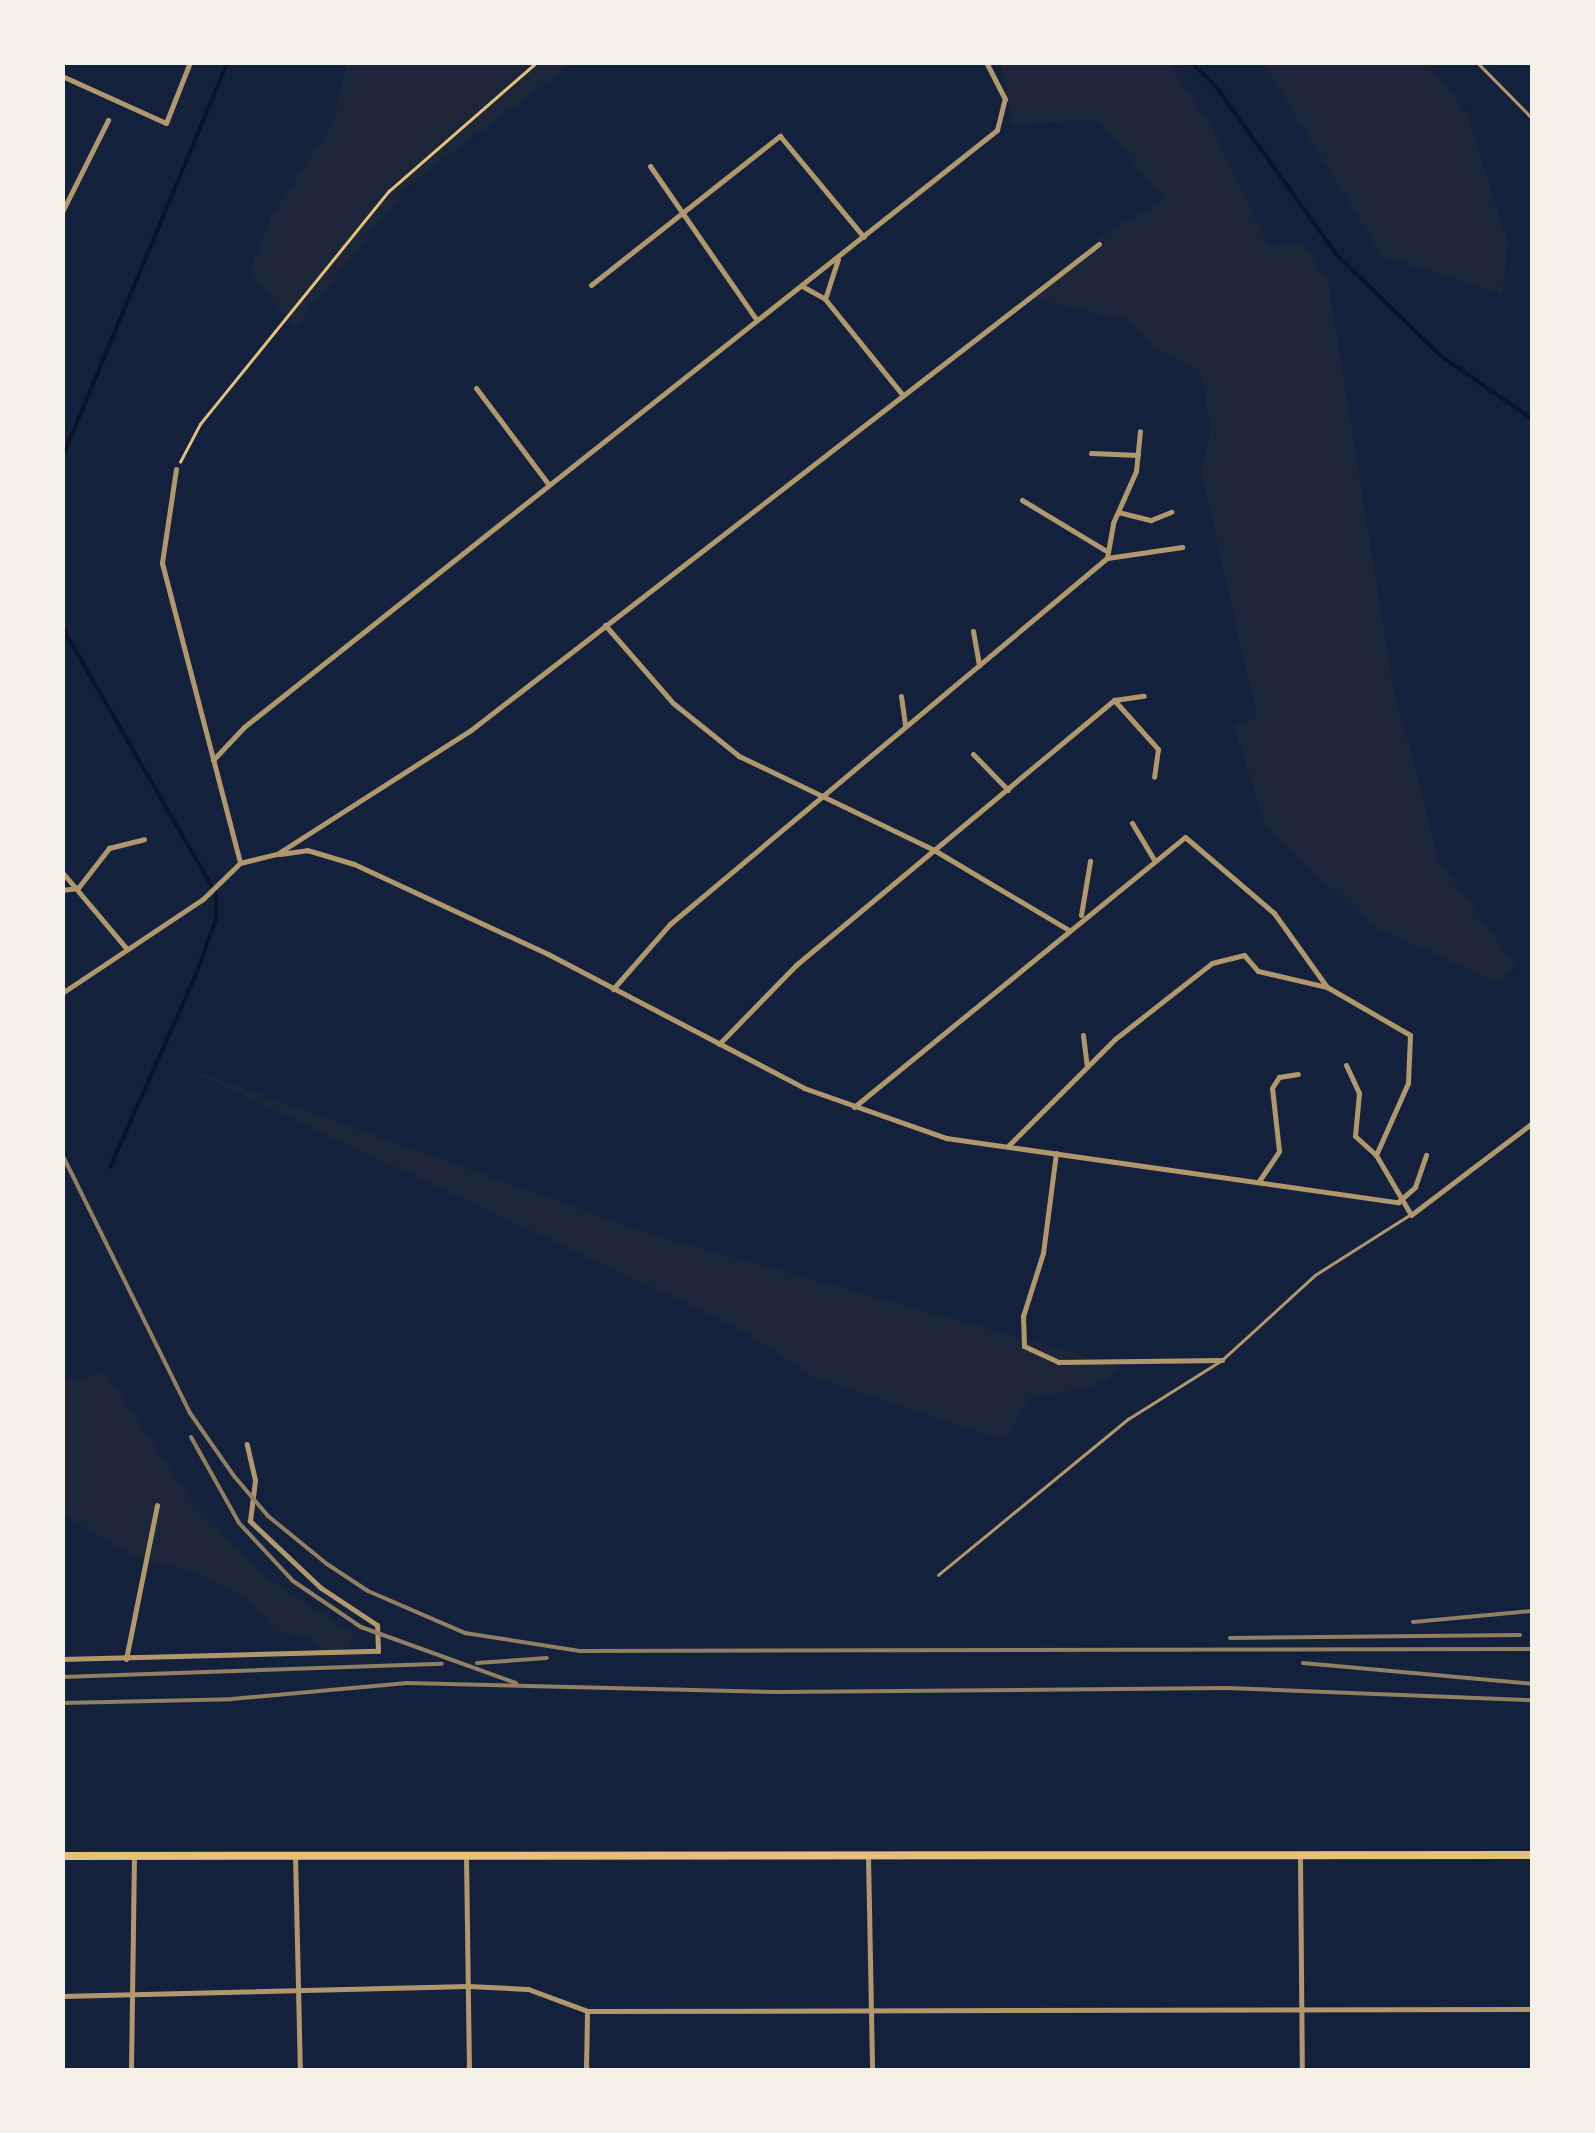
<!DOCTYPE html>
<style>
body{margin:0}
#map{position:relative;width:1595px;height:2133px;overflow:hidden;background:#14213d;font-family:Raleway,sans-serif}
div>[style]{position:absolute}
.green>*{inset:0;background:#1d2539}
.stream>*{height:4px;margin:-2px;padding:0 2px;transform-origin:2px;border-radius:2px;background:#0b132b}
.path>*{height:2.5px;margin:-1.25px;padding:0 1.25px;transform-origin:1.25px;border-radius:1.25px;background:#e5c07b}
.service>*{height:2.5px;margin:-1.25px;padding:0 1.25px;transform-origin:1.25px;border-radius:1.25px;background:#b1986c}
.minor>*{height:5px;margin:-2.5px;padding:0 2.5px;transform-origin:2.5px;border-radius:2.5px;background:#b1986c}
.primary>*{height:8px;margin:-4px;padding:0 4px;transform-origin:4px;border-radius:4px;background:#e5c07b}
.rail>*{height:4px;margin:-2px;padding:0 2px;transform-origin:2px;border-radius:2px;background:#918062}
span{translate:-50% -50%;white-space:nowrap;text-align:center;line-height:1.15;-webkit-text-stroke:10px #f6f1e7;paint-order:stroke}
.frame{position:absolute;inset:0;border:65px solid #f6f1e7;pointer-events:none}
</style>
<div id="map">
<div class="green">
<i style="clip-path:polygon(347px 63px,573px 63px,409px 185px,294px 329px,250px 270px,272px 216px,334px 121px)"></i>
<i style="clip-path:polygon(1001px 63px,1168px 63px,1211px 126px,1268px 246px,1301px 242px,1328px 281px,1392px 681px,1438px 859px,1516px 966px,1500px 983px,1370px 925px,1265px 825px,1234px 725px,1257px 717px,1201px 471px,1211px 427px,1200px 370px,1154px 348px,1129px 320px,1027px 298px,1109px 231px,1164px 200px,1098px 119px,1013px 125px)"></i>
<i style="clip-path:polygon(1263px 63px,1427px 63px,1467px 113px,1508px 244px,1502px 294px,1382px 256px)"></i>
<i style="clip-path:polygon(178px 1065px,647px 1233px,1120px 1366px,1105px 1381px,1083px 1389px,1030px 1397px,1006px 1438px,987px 1435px,815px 1378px,736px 1327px)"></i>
<i style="clip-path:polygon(62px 1372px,66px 1381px,106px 1373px,188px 1496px,271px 1580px,352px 1633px,350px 1647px,329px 1660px,309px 1638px,274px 1631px,248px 1598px,196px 1572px,134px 1557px,63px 1515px)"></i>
</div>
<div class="stream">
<i style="left:1191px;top:62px;width:32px;rotate:44deg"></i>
<i style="left:1214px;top:84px;width:211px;rotate:54.3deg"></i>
<i style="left:1337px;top:255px;width:145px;rotate:44.2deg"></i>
<i style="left:1441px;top:356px;width:111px;rotate:34.7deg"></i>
<i style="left:62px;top:458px;width:429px;rotate:-67.3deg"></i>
<i style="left:62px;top:627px;width:308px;rotate:60deg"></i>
<i style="left:216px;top:894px;width:25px;rotate:90deg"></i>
<i style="left:216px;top:919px;width:62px;rotate:109.9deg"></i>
<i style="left:195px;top:977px;width:208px;rotate:114.1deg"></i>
</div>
<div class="path">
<i style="left:180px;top:462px;width:43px;rotate:-62.2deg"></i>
<i style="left:200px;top:424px;width:300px;rotate:-51deg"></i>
<i style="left:389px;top:191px;width:196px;rotate:-41.1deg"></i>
</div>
<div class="service">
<i style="left:1477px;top:62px;width:78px;rotate:45.5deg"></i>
<i style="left:938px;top:1575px;width:246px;rotate:-39.4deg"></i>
<i style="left:1128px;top:1419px;width:111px;rotate:-32.1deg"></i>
<i style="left:1222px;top:1360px;width:126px;rotate:-42.4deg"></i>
<i style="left:1315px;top:1275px;width:110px;rotate:-32.4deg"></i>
</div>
<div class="minor">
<i style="left:62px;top:76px;width:114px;rotate:24.3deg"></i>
<i style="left:166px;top:123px;width:66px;rotate:-68.5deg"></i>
<i style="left:650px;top:166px;width:186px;rotate:55.3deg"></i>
<i style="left:62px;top:212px;width:103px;rotate:-63.4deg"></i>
<i style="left:591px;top:285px;width:241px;rotate:-38.3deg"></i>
<i style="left:780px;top:136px;width:131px;rotate:50.3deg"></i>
<i style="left:802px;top:286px;width:26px;rotate:29deg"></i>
<i style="left:825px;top:299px;width:122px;rotate:51deg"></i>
<i style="left:825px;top:299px;width:42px;rotate:-72deg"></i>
<i style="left:476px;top:388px;width:121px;rotate:53deg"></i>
<i style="left:1091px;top:453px;width:47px;rotate:2.4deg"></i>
<i style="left:176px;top:469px;width:95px;rotate:98.5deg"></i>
<i style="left:162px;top:563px;width:310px;rotate:75.4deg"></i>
<i style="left:1022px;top:500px;width:97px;rotate:31.1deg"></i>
<i style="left:1118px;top:512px;width:34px;rotate:14deg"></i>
<i style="left:1151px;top:520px;width:22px;rotate:-22deg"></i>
<i style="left:1107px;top:558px;width:36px;rotate:-80deg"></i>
<i style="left:1113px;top:523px;width:57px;rotate:-66.1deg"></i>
<i style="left:1136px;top:471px;width:40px;rotate:-84.3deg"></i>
<i style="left:605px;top:625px;width:103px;rotate:48.9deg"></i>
<i style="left:673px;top:703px;width:85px;rotate:38.8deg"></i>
<i style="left:739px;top:756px;width:216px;rotate:25.7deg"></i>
<i style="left:934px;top:850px;width:155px;rotate:30.7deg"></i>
<i style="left:973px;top:631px;width:35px;rotate:80deg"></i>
<i style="left:901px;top:696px;width:30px;rotate:82deg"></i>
<i style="left:1114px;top:700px;width:66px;rotate:48.1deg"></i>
<i style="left:1158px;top:749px;width:28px;rotate:98deg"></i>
<i style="left:973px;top:754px;width:50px;rotate:45.8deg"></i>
<i style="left:213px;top:760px;width:45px;rotate:-46.8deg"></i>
<i style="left:244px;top:727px;width:961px;rotate:-38.41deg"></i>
<i style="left:997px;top:130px;width:32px;rotate:-76deg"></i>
<i style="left:1005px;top:99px;width:42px;rotate:-117.2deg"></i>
<i style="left:1132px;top:823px;width:41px;rotate:59deg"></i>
<i style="left:280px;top:854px;width:27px;rotate:-8deg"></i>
<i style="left:307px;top:850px;width:49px;rotate:16.6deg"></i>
<i style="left:354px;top:864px;width:214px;rotate:24.9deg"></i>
<i style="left:548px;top:954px;width:289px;rotate:27.6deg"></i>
<i style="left:804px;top:1088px;width:151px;rotate:19.4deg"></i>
<i style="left:946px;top:1138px;width:457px;rotate:8.1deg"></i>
<i style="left:1398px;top:1202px;width:23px;rotate:-41deg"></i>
<i style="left:1415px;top:1187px;width:34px;rotate:-71deg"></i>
<i style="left:62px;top:872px;width:99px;rotate:49.9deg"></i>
<i style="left:62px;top:890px;width:16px;rotate:-7deg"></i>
<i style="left:78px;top:888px;width:51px;rotate:-52.2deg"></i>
<i style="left:109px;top:848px;width:36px;rotate:-14deg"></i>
<i style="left:1081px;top:915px;width:55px;rotate:-80.5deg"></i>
<i style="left:613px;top:989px;width:86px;rotate:-48.8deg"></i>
<i style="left:670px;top:924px;width:570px;rotate:-39.95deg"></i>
<i style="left:1107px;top:558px;width:76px;rotate:-8.3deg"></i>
<i style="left:62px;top:993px;width:169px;rotate:-33.7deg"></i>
<i style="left:203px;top:899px;width:52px;rotate:-44.2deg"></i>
<i style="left:240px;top:863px;width:38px;rotate:-14deg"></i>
<i style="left:277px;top:854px;width:230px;rotate:-32.6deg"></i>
<i style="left:471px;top:730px;width:794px;rotate:-37.74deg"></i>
<i style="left:1083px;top:1035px;width:31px;rotate:83deg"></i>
<i style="left:719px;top:1044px;width:110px;rotate:-45.7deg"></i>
<i style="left:796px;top:965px;width:414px;rotate:-39.8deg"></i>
<i style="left:1114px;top:700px;width:30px;rotate:-8deg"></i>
<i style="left:1346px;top:1065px;width:31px;rotate:65deg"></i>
<i style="left:1359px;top:1093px;width:43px;rotate:95.3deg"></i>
<i style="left:1355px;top:1136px;width:28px;rotate:42deg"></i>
<i style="left:854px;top:1107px;width:427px;rotate:-39.2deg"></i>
<i style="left:1185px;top:837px;width:117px;rotate:40.5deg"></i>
<i style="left:1274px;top:913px;width:91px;rotate:54.4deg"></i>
<i style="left:1327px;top:987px;width:96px;rotate:30deg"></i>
<i style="left:1410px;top:1035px;width:48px;rotate:92.4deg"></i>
<i style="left:1408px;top:1083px;width:79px;rotate:114deg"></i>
<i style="left:1376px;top:1155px;width:69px;rotate:59.7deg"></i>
<i style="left:1411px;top:1215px;width:152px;rotate:-37.2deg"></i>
<i style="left:1008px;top:1146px;width:151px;rotate:-45deg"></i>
<i style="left:1115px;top:1039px;width:123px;rotate:-38.1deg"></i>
<i style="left:1212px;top:963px;width:33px;rotate:-14deg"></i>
<i style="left:1244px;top:955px;width:21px;rotate:49deg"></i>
<i style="left:1258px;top:971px;width:71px;rotate:13.1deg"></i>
<i style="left:1056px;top:1153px;width:101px;rotate:97.4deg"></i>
<i style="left:1043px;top:1253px;width:66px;rotate:107.6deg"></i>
<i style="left:1023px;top:1316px;width:30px;rotate:88deg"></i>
<i style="left:1024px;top:1346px;width:38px;rotate:25deg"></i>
<i style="left:1058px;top:1362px;width:164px;rotate:-0.7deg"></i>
<i style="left:1259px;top:1181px;width:36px;rotate:-56deg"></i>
<i style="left:1279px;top:1151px;width:63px;rotate:-96.3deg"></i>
<i style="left:1272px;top:1088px;width:13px;rotate:-58deg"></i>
<i style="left:1279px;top:1077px;width:19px;rotate:-9deg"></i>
<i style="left:62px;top:1659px;width:316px;rotate:-1.5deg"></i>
<i style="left:378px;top:1651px;width:26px;rotate:-92deg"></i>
<i style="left:377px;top:1625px;width:67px;rotate:-146.5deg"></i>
<i style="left:321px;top:1588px;width:98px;rotate:-136.7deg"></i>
<i style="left:250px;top:1521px;width:41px;rotate:-83deg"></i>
<i style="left:255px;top:1480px;width:37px;rotate:-103deg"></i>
<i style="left:126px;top:1659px;width:157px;rotate:-78.6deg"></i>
<i style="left:295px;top:1855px;width:215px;rotate:88.7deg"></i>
<i style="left:466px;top:1856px;width:214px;rotate:89.2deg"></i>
<i style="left:868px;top:1856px;width:214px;rotate:88.9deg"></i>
<i style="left:1300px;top:1857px;width:213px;rotate:89.5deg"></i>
<i style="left:62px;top:1996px;width:406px;rotate:-1.4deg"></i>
<i style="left:468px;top:1986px;width:60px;rotate:2.9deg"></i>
<i style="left:528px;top:1989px;width:63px;rotate:20.4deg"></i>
<i style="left:587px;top:2011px;width:945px;rotate:-0.12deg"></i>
<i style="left:131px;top:2070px;width:215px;rotate:-89.2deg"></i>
<i style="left:586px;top:2070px;width:59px;rotate:-89deg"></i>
</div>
<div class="primary">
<i style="left:62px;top:1856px;width:1470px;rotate:-0.04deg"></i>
</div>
<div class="rail">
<i style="left:62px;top:1154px;width:289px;rotate:63.7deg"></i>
<i style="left:190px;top:1413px;width:77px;rotate:55.1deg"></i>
<i style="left:234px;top:1476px;width:52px;rotate:49.6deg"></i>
<i style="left:268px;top:1516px;width:76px;rotate:39.1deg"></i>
<i style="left:327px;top:1564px;width:49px;rotate:33.4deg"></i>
<i style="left:368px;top:1591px;width:106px;rotate:23.4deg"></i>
<i style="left:465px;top:1633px;width:116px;rotate:8.9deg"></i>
<i style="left:580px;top:1651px;width:952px;rotate:-0.12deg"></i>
<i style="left:191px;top:1437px;width:98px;rotate:60.8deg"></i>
<i style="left:239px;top:1523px;width:79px;rotate:47deg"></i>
<i style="left:293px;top:1581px;width:82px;rotate:34.1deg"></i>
<i style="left:361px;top:1627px;width:165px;rotate:19.9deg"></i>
<i style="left:1413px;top:1622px;width:120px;rotate:-5.3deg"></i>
<i style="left:1230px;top:1638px;width:290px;rotate:-0.6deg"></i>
<i style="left:477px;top:1663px;width:70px;rotate:-4.1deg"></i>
<i style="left:1303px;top:1663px;width:230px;rotate:5.2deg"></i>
<i style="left:62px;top:1677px;width:380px;rotate:-2deg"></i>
<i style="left:62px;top:1703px;width:170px;rotate:-1.3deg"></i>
<i style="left:232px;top:1699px;width:176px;rotate:-5.2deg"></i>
<i style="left:407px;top:1683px;width:371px;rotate:1.4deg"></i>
<i style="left:778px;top:1692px;width:449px;rotate:-0.5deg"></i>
<i style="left:1227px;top:1688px;width:305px;rotate:2.3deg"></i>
</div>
<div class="frame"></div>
</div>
